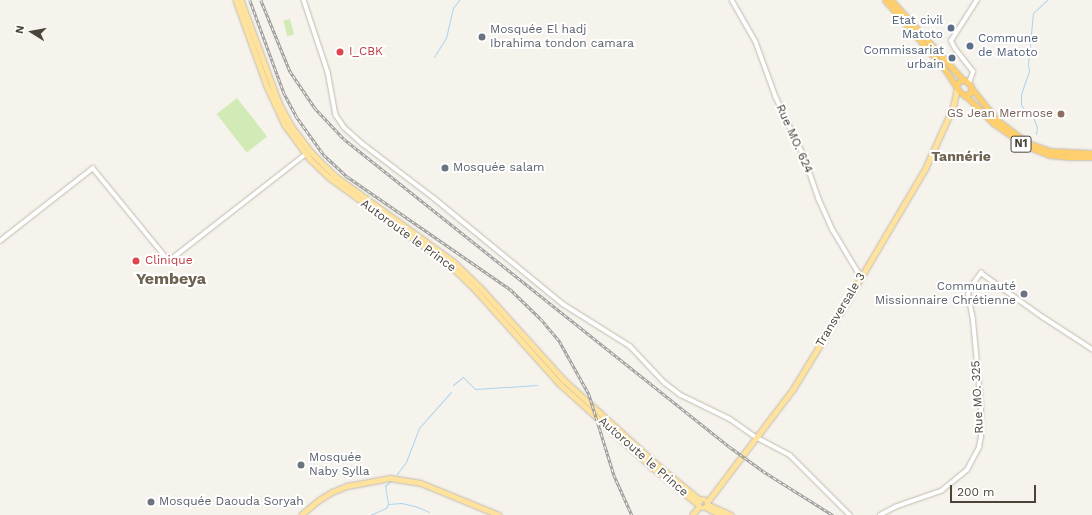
<!DOCTYPE html>
<meta charset="utf-8">
<style>
body{margin:0}
#map{position:relative;width:1092px;height:515px;overflow:hidden;background:#f6f3ec;font-family:"Work Sans",sans-serif}
div>[style]{position:absolute}
.green>*{inset:0;background:#d2eab5;transform-origin:0 0}
.stream>*{height:1px;margin:-0.5px;padding:0 0.5px;transform-origin:0.5px;border-radius:0.5px;background:#a9d4f2}
.roads{filter:drop-shadow(0 0 1px #c2bbae) drop-shadow(0 0 1px #c2bbae)}
.minor>*{height:3.5px;margin:-1.75px;padding:0 1.75px;transform-origin:1.75px;border-radius:1.75px;background:#fff}
.major>*{height:4.5px;margin:-2.25px;padding:0 2.25px;transform-origin:2.25px;border-radius:2.25px;background:#ffe39c}
.major>.ring{margin:-2.25px;padding:0;box-sizing:content-box;background:none;border:4.5px solid #ffe39c;border-radius:50%}
.highway>*{height:5px;margin:-2.5px;padding:0 2.5px;transform-origin:2.5px;border-radius:2.5px;background:#ffcf6e}
.rail>*{height:2.5px;margin-top:-1.25px;transform-origin:0;background:repeating-linear-gradient(90deg,#fff 0 3px,#9a9a9a 0 6px);box-sizing:border-box;border-block:1px solid #9a9a9a}
.dots>*{width:11px;height:11px;translate:-50% -50%;box-sizing:border-box;border:2px solid #fff;border-radius:50%}
span{translate:-50% -50%;white-space:nowrap;text-align:center;line-height:1.15;-webkit-text-stroke:4px #fff;paint-order:stroke}
.shield-label span{padding:1px 3px;background:#fff;border:1px solid;border-radius:3px;-webkit-text-stroke-width:0}
.shield-label{font-size:11px;color:#4b4439;font-weight:700}
.service-label{font-size:12px;color:#4e5e75}
.right{translate:-100% -50%;text-align:right}
.left{translate:0 -50%;text-align:left}
.worship-label{font-size:12px;color:#5b616d}
.health-label{font-size:12px;color:#be3a42}
.education-label{font-size:12px;color:#785e54}
.street-label{font-size:12px;color:#4b4439}
.quarter-label{font-size:14px;color:#6e6250;font-weight:700}
.district-label{font-size:16px;color:#6e6250;font-weight:700}
.north{position:absolute;left:12px;top:12px;width:40px;height:40px;-webkit-text-stroke:3px #fff;paint-order:stroke;rotate:281deg;font-size:11px;font-weight:700;line-height:16px;text-align:center;color:#4b4439}
.north::after{content:'';display:block;margin:auto;width:14px;height:18px;background:#4b4439;clip-path:polygon(50% 0,100% 100%,50% 72%,0 100%)}
.scale{position:absolute;left:950px;top:485px;width:86px;height:18px;box-sizing:border-box;border:2px solid #4b4439;border-top:0;padding-left:5px;font-size:12px;line-height:14px;white-space:nowrap;color:#4b4439;-webkit-text-stroke:3px #fff;paint-order:stroke}
</style>
<div id="map">
<div class="green">
<i style="left:290px;top:19px;width:16px;height:7px;rotate:75deg"></i>
<i style="left:237px;top:98px;width:49px;height:26px;rotate:52deg"></i>
</div>
<div class="stream">
<i style="left:434px;top:57px;width:22px;rotate:-58deg"></i>
<i style="left:446px;top:38px;width:31px;rotate:-77deg"></i>
<i style="left:453px;top:8px;width:10px;rotate:-53deg"></i>
<i style="left:1036px;top:134px;width:7px;rotate:-82deg"></i>
<i style="left:1037px;top:127px;width:11px;rotate:-112deg"></i>
<i style="left:1033px;top:117px;width:6px;rotate:-162deg"></i>
<i style="left:1027px;top:115px;width:13px;rotate:-119deg"></i>
<i style="left:1021px;top:104px;width:10px;rotate:-90deg"></i>
<i style="left:1021px;top:94px;width:24px;rotate:-71deg"></i>
<i style="left:1029px;top:71px;width:7px;rotate:-98deg"></i>
<i style="left:1028px;top:64px;width:51px;rotate:-84.4deg"></i>
<i style="left:1033px;top:13px;width:19px;rotate:-43deg"></i>
<i style="left:453px;top:385px;width:13px;rotate:-39deg"></i>
<i style="left:463px;top:377px;width:17px;rotate:45deg"></i>
<i style="left:475px;top:389px;width:62px;rotate:-3.7deg"></i>
<i style="left:397px;top:474px;width:15px;rotate:-53deg"></i>
<i style="left:406px;top:462px;width:36px;rotate:-69deg"></i>
<i style="left:419px;top:428px;width:48px;rotate:-48.4deg"></i>
<i style="left:388px;top:504px;width:13px;rotate:-4deg"></i>
<i style="left:401px;top:503px;width:14px;rotate:12deg"></i>
<i style="left:415px;top:506px;width:15px;rotate:23deg"></i>
<i style="left:370px;top:515px;width:17px;rotate:-24deg"></i>
<i style="left:386px;top:508px;width:4px;rotate:-63deg"></i>
<i style="left:388px;top:504px;width:18px;rotate:-99deg"></i>
<i style="left:385px;top:486px;width:9px;rotate:-41deg"></i>
</div>
<div class="roads">
<div class="minor">
<i style="left:304px;top:0;width:76px;rotate:71.6deg"></i>
<i style="left:328px;top:72px;width:44px;rotate:79.5deg"></i>
<i style="left:336px;top:115px;width:14px;rotate:56deg"></i>
<i style="left:344px;top:127px;width:25px;rotate:42deg"></i>
<i style="left:363px;top:144px;width:89px;rotate:37.3deg"></i>
<i style="left:434px;top:198px;width:167px;rotate:39.4deg"></i>
<i style="left:563px;top:304px;width:79px;rotate:32.1deg"></i>
<i style="left:630px;top:346px;width:51px;rotate:46.6deg"></i>
<i style="left:665px;top:383px;width:20px;rotate:37deg"></i>
<i style="left:681px;top:395px;width:55px;rotate:26.1deg"></i>
<i style="left:730px;top:419px;width:32px;rotate:35deg"></i>
<i style="left:756px;top:437px;width:38px;rotate:28deg"></i>
<i style="left:790px;top:455px;width:85px;rotate:45deg"></i>
<i style="left:732px;top:0;width:48px;rotate:60.3deg"></i>
<i style="left:756px;top:42px;width:59px;rotate:70deg"></i>
<i style="left:776px;top:97px;width:65px;rotate:64.6deg"></i>
<i style="left:804px;top:156px;width:46px;rotate:70.8deg"></i>
<i style="left:819px;top:199px;width:34px;rotate:66deg"></i>
<i style="left:833px;top:230px;width:55px;rotate:59.2deg"></i>
<i style="left:969px;top:83px;width:12px;rotate:-70deg"></i>
<i style="left:973px;top:72px;width:29px;rotate:-128deg"></i>
<i style="left:955px;top:49px;width:9px;rotate:-117deg"></i>
<i style="left:951px;top:41px;width:49px;rotate:-57.6deg"></i>
<i style="left:0;top:241px;width:118px;rotate:-38.1deg"></i>
<i style="left:93px;top:168px;width:120px;rotate:50.7deg"></i>
<i style="left:169px;top:261px;width:174px;rotate:-38deg"></i>
<i style="left:880px;top:515px;width:17px;rotate:-28deg"></i>
<i style="left:895px;top:507px;width:49px;rotate:-19.2deg"></i>
<i style="left:941px;top:491px;width:33px;rotate:-39deg"></i>
<i style="left:967px;top:470px;width:26px;rotate:-62deg"></i>
<i style="left:979px;top:447px;width:10px;rotate:-79deg"></i>
<i style="left:981px;top:437px;width:30px;rotate:-90deg"></i>
<i style="left:981px;top:407px;width:87px;rotate:-95.3deg"></i>
<i style="left:973px;top:320px;width:25px;rotate:-101deg"></i>
<i style="left:968px;top:295px;width:7px;rotate:-74deg"></i>
<i style="left:970px;top:288px;width:19px;rotate:-54deg"></i>
<i style="left:981px;top:273px;width:76px;rotate:35.4deg"></i>
<i style="left:1043px;top:317px;width:59px;rotate:33.1deg"></i>
</div>
<div class="major">
<i style="left:236px;top:0;width:91px;rotate:70.2deg"></i>
<i style="left:267px;top:86px;width:43px;rotate:65.2deg"></i>
<i style="left:285px;top:125px;width:42px;rotate:53.7deg"></i>
<i style="left:310px;top:159px;width:28px;rotate:44deg"></i>
<i style="left:330px;top:178px;width:147px;rotate:35.9deg"></i>
<i style="left:449px;top:264px;width:32px;rotate:44deg"></i>
<i style="left:472px;top:286px;width:132px;rotate:48.1deg"></i>
<i style="left:560px;top:384px;width:124px;rotate:42.1deg"></i>
<i style="left:652px;top:467px;width:59px;rotate:38.8deg"></i>
<i style="left:241px;top:0;width:110px;rotate:69.7deg"></i>
<i style="left:279px;top:103px;width:24px;rotate:62deg"></i>
<i style="left:290px;top:124px;width:35px;rotate:53deg"></i>
<i style="left:311px;top:152px;width:33px;rotate:45deg"></i>
<i style="left:334px;top:175px;width:148px;rotate:35.9deg"></i>
<i style="left:454px;top:262px;width:36px;rotate:44deg"></i>
<i style="left:480px;top:287px;width:125px;rotate:47.9deg"></i>
<i style="left:564px;top:380px;width:122px;rotate:42.3deg"></i>
<i style="left:654px;top:462px;width:60px;rotate:39.6deg"></i>
<i class="ring" style="left:698px;top:499px;width:5.5px;height:5.5px"></i>
<i style="left:708px;top:501px;width:141px;rotate:-52.8deg"></i>
<i style="left:793px;top:389px;width:92px;rotate:-58.4deg"></i>
<i style="left:841px;top:311px;width:165px;rotate:-59.4deg"></i>
<i style="left:925px;top:169px;width:68px;rotate:-65.7deg"></i>
<i style="left:953px;top:107px;width:19px;rotate:-78deg"></i>
<i style="left:709px;top:505px;width:24px;rotate:24deg"></i>
<i style="left:707px;top:508px;width:17px;rotate:25deg"></i>
<i style="left:301px;top:515px;width:23px;rotate:-40deg"></i>
<i style="left:319px;top:500px;width:15px;rotate:-32deg"></i>
<i style="left:332px;top:492px;width:16px;rotate:-22deg"></i>
<i style="left:347px;top:486px;width:44px;rotate:-10.5deg"></i>
<i style="left:390px;top:478px;width:31px;rotate:9deg"></i>
<i style="left:421px;top:483px;width:84px;rotate:22.3deg"></i>
<i style="left:692px;top:515px;width:11px;rotate:-49deg"></i>
</div>
<div class="highway">
<i style="left:885px;top:0;width:90px;rotate:49.1deg"></i>
<i style="left:944px;top:68px;width:27px;rotate:57deg"></i>
<i style="left:959px;top:91px;width:8px;rotate:40deg"></i>
<i style="left:965px;top:96px;width:7px;rotate:-34deg"></i>
<i style="left:971px;top:92px;width:6px;rotate:-90deg"></i>
<i style="left:971px;top:86px;width:8px;rotate:-135deg"></i>
<i style="left:965px;top:80px;width:4px;rotate:180deg"></i>
<i style="left:961px;top:80px;width:7px;rotate:135deg"></i>
<i style="left:891px;top:0;width:108px;rotate:48deg"></i>
<i style="left:972px;top:89px;width:40px;rotate:51deg"></i>
<i style="left:997px;top:120px;width:39px;rotate:37deg"></i>
<i style="left:1028px;top:143px;width:23px;rotate:20deg"></i>
<i style="left:1050px;top:151px;width:42px;rotate:2.7deg"></i>
<i style="left:966px;top:96px;width:38px;rotate:45deg"></i>
<i style="left:993px;top:123px;width:40px;rotate:34.9deg"></i>
<i style="left:1026px;top:146px;width:25px;rotate:21deg"></i>
<i style="left:1049px;top:155px;width:18px;rotate:6deg"></i>
<i style="left:1067px;top:157px;width:25px"></i>
</div>
</div>
<div class="rail">
<i style="left:250px;top:0;width:99px;rotate:69.9deg"></i>
<i style="left:284px;top:93px;width:26px;rotate:62deg"></i>
<i style="left:296px;top:116px;width:48px;rotate:54.3deg"></i>
<i style="left:324px;top:155px;width:33px;rotate:43deg"></i>
<i style="left:348px;top:177px;width:197px;rotate:34.7deg"></i>
<i style="left:510px;top:289px;width:43px;rotate:44.1deg"></i>
<i style="left:541px;top:319px;width:30px;rotate:50deg"></i>
<i style="left:560px;top:342px;width:60px;rotate:60.9deg"></i>
<i style="left:589px;top:394px;width:85px;rotate:72.8deg"></i>
<i style="left:614px;top:475px;width:44px;rotate:65.8deg"></i>
<i style="left:261px;top:0;width:77px;rotate:67.8deg"></i>
<i style="left:290px;top:71px;width:45px;rotate:56deg"></i>
<i style="left:315px;top:108px;width:42px;rotate:46.9deg"></i>
<i style="left:344px;top:139px;width:494px;rotate:38.6deg"></i>
<i style="left:730px;top:447px;width:41px;rotate:36deg"></i>
<i style="left:763px;top:471px;width:83px;rotate:32.2deg"></i>
</div>
<div class="dots">
<i style="left:951px;top:28px;background:#5c6f8a"></i>
<i style="left:482px;top:37px;background:#6b7280"></i>
<i style="left:970px;top:46px;background:#5c6f8a"></i>
<i style="left:340px;top:52px;background:#e0444e"></i>
<i style="left:952px;top:58px;background:#5c6f8a"></i>
<i style="left:1061px;top:114px;background:#8d6e63"></i>
<i style="left:445px;top:168px;background:#6b7280"></i>
<i style="left:136px;top:261px;background:#e0444e"></i>
<i style="left:1024px;top:294px;background:#6b7280"></i>
<i style="left:301px;top:465px;background:#6b7280"></i>
<i style="left:151px;top:502px;background:#6b7280"></i>
</div>
<div class="shield-label">
<span style="left:1021px;top:144px">N1</span>
</div>
<div class="service-label">
<span class="right" style="left:943px;top:28px">Etat civil<br>Matoto</span>
<span class="left" style="left:978px;top:46px">Commune<br>de Matoto</span>
<span class="right" style="left:944px;top:58px">Commissariat<br>urbain</span>
</div>
<div class="worship-label">
<span class="left" style="left:490px;top:37px">Mosquée El hadj<br>Ibrahima tondon camara</span>
<span class="left" style="left:453px;top:168px">Mosquée salam</span>
<span class="right" style="left:1016px;top:294px">Communauté<br>Missionnaire Chrétienne</span>
<span class="left" style="left:309px;top:465px">Mosquée<br>Naby Sylla</span>
<span class="left" style="left:159px;top:502px">Mosquée Daouda Soryah</span>
</div>
<div class="health-label">
<span class="left" style="left:349px;top:52px">I_CBK</span>
<span class="left" style="left:145px;top:261px">Clinique</span>
</div>
<div class="education-label">
<span class="right" style="left:1053px;top:114px">GS Jean Mermose</span>
</div>
<div class="street-label">
<span style="left:794px;top:139px;rotate:66deg">Rue MO. 624</span>
<span style="left:408px;top:236px;rotate:36deg">Autoroute le Prince</span>
<span style="left:841px;top:310px;rotate:-59deg">Transversale 3</span>
<span style="left:978px;top:397px;rotate:-93deg">Rue MO. 325</span>
<span style="left:643px;top:457px;rotate:41deg">Autoroute le Prince</span>
</div>
<div class="quarter-label">
<span style="left:961px;top:156px">Tannérie</span>
</div>
<div class="district-label">
<span style="left:171px;top:279px">Yembeya</span>
</div>
<div class="north">N</div>
<div class="scale">200 m</div>
</div>
